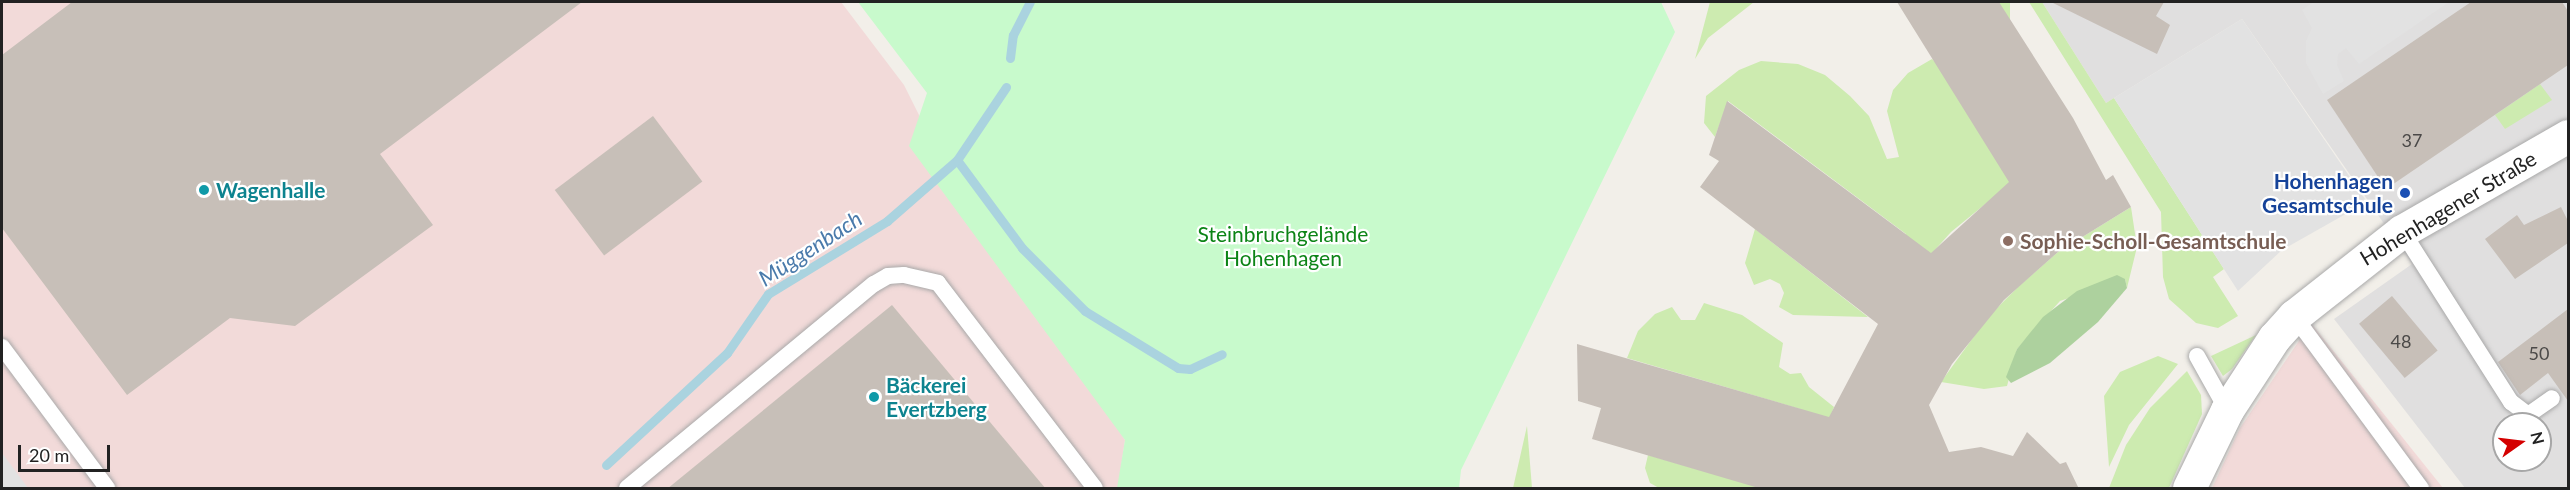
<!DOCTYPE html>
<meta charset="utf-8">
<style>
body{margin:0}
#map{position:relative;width:2570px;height:490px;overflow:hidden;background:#f2efe9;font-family:Lato,sans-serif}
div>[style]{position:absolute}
.residential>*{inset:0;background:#e0dfdf}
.commercial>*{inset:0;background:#f2dad9}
.grass>*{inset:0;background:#cdebb0;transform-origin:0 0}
.forest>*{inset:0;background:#add19e}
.park>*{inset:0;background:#c8facc}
.parking>*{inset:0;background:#e2e2e2}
.stream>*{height:9px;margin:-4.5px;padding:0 4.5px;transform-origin:4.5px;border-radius:4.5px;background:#aad3df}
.building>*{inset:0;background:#c7bfb8;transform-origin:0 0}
.roads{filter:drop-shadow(0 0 2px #a9a9a9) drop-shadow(0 0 2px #a9a9a9)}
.service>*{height:16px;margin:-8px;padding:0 8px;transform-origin:8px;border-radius:8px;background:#fff}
.minor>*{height:33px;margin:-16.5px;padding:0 16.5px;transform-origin:16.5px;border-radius:16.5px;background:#fff}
.dots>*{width:16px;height:16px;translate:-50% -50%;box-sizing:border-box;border:3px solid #fff;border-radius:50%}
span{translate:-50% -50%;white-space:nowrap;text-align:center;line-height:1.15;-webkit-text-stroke:4.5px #fff;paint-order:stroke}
.number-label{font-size:18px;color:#4b4948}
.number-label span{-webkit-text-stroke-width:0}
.transit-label{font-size:21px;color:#164399;font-weight:700}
.right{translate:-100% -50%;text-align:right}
.culture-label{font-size:21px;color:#0d838f;font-weight:700}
.left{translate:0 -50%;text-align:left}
.street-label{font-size:21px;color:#222}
.park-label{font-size:21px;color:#0c8416}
.education-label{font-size:21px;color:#785e54;font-weight:700}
.water-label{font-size:22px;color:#4a7aab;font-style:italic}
.frame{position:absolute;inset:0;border:3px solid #222;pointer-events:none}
.north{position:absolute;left:2492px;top:412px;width:60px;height:60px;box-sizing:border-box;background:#fff;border:2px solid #a7a7a7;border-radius:50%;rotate:76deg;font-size:16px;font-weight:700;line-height:24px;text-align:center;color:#222}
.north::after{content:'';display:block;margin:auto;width:21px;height:27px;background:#d40000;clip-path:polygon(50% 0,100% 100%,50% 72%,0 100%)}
.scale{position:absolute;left:18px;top:445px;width:92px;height:27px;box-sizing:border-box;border:3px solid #222;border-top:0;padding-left:8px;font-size:18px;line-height:21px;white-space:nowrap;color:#222;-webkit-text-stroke:4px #fff;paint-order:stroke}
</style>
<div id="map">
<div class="residential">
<i style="clip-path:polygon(evenodd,2042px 2px,2568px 2px,2568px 488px,2465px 488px,2334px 319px,2412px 264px,2242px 19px,2106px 103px,2042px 2px,2504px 424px,2540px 424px,2540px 460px,2504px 460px,2504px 424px)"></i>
</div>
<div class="commercial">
<i style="clip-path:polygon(2px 2px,841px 2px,904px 85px,920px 117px,1125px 440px,1118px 488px,2px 488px)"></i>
<i style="clip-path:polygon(2311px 323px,2443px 488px,2212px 488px,2240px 428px)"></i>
</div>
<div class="grass">
<i style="clip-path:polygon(1710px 2px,1754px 2px,1708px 38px,1695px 59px)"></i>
<i style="left:1999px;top:2px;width:11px;height:128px"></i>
<i style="clip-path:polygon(2029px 2px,2042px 2px,2106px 103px,2114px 98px,2224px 269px,2213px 277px,2238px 316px,2218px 328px,2196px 323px,2169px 299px,2163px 277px,2161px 212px)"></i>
<i style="clip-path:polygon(1932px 59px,2038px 161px,1951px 232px,1907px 281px,1884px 264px,1906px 234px,1728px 101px,1715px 137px,1704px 123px,1706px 96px,1739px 70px,1761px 61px,1798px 64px,1825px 75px,1850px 96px,1869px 116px,1887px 159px,1899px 157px,1887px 111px,1893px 90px,1908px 73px)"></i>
<i style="clip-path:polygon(2540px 84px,2552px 100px,2505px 129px,2495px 115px)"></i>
<i style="clip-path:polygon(2131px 207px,2137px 247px,2127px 288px,2125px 279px,2060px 301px,2017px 349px,2007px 386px,1984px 389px,1941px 382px,1988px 317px,2019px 286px,2058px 252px)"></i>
<i style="clip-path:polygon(1755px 229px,1868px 317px,1793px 315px,1779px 307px,1784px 293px,1780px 284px,1770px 279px,1754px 285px,1745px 263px)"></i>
<i style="clip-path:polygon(1704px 303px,1742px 315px,1783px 343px,1779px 367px,1790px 374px,1801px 373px,1809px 387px,1834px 407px,1817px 451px,1800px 409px,1627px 358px,1638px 331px,1655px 314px,1672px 307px,1681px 320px,1695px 320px)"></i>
<i style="clip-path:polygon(2256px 335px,2232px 369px,2223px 376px,2211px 356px)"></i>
<i style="clip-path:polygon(2158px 356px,2178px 364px,2129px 425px,2109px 467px,2104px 396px,2120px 372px)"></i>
<i style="clip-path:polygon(2187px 371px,2201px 395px,2202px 414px,2169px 488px,2109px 488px,2126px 445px,2150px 408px)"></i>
<i style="clip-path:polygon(1527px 426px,1532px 488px,1513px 488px)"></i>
<i style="clip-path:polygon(1648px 455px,1762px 488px,1659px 488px,1650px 483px,1645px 468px)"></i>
</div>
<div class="forest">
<i style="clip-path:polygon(2117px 275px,2125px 279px,2127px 288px,2098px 322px,2050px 363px,2011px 383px,2006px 377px,2017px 349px,2043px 317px,2077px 291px)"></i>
</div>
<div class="park">
<i style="clip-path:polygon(858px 2px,1661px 2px,1675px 32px,1461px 470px,1459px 488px,1117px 488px,1125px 440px,909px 146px,927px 93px)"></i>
</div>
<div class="parking">
<i style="clip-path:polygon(2314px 2px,2449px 2px,2359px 64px,2346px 48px,2338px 54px,2337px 65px,2344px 81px,2323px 94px,2306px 63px,2306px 41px,2312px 28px,2302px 10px)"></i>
<i style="clip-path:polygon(2242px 19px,2367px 202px,2282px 250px,2238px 291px,2114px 98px)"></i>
<i style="clip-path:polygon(2px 453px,28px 488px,2px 488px)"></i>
</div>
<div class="stream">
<i style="left:1010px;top:58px;width:23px;rotate:-83deg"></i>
<i style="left:1013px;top:35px;width:37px;rotate:-63deg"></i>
<i style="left:957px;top:160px;width:109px;rotate:53.5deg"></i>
<i style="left:1022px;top:248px;width:89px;rotate:45deg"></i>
<i style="left:1085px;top:311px;width:109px;rotate:31.5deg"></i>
<i style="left:1178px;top:368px;width:12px;rotate:5deg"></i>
<i style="left:1190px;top:369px;width:35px;rotate:-25deg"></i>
<i style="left:606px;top:465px;width:165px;rotate:-42.8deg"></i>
<i style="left:727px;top:353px;width:72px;rotate:-55.2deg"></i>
<i style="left:768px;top:294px;width:140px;rotate:-31.5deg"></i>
<i style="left:887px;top:221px;width:93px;rotate:-41.1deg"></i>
<i style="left:957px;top:160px;width:88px;rotate:-56.1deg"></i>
</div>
<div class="building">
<i style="clip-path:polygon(72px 2px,582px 2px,380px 154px,433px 225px,295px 326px,230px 318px,127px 395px,2px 228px,2px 55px)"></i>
<i style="clip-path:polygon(1897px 2px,1999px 2px,2073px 118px,2106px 180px,2113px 175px,2131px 207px,2058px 252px,2004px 300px,1952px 364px,1929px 405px,1949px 452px,1981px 447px,2013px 456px,2027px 432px,2060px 464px,2066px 462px,2079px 489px,1762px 489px,1592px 439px,1601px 408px,1578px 401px,1577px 344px,1829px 417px,1878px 324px,1700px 187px,1719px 161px,1709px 155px,1727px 101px,1931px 253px,2009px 182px)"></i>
<i style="clip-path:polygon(2051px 2px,2164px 2px,2156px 16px,2170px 25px,2157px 54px)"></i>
<i style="clip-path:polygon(2471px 2px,2562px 2px,2568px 11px,2568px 65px,2386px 189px,2327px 100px)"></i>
<i style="left:653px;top:116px;width:82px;height:123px;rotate:53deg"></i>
<i style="clip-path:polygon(2561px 207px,2568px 221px,2568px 243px,2515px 279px,2485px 239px,2517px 215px,2524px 225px)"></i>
<i style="left:2392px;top:296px;width:71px;height:43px;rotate:50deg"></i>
<i style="clip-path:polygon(892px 305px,1046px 489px,667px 489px)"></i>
<i style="clip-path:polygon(2568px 309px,2568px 401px,2548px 373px,2520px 395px,2498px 362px)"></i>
</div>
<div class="roads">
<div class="service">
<i style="left:2402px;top:231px;width:203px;rotate:57.5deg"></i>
<i style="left:2511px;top:402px;width:21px;rotate:37deg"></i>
<i style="left:2528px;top:415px;width:29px;rotate:-35deg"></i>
<i style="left:2294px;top:316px;width:214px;rotate:53.6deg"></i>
<i style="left:2px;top:347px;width:176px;rotate:53.3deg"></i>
<i style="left:2197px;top:356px;width:62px;rotate:60.9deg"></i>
<i style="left:627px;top:488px;width:320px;rotate:-39.6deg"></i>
<i style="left:874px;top:284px;width:16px;rotate:-30deg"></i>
<i style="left:888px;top:276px;width:16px;rotate:-4deg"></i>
<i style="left:904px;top:275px;width:35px;rotate:13deg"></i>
<i style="left:938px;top:283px;width:258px;rotate:52.6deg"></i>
</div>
<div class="minor">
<i style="left:2189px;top:488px;width:87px;rotate:-64deg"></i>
<i style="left:2227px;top:410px;width:86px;rotate:-56.9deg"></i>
<i style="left:2274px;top:338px;width:30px;rotate:-48deg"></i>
<i style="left:2294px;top:316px;width:137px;rotate:-38.2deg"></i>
<i style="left:2402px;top:231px;width:191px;rotate:-29.8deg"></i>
</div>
</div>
<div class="dots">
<i style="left:204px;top:190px;background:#0f9aa8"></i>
<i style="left:2405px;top:193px;background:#1a4fb4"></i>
<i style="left:2008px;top:241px;background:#8d6e63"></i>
<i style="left:874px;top:397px;background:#0f9aa8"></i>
</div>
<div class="number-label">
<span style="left:2412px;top:140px">37</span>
<span style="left:2401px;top:341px">48</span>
<span style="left:2539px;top:353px">50</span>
</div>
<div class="transit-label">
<span class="right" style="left:2393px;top:193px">Hohenhagen<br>Gesamtschule</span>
</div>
<div class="culture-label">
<span class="left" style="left:216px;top:190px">Wagenhalle</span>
<span class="left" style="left:886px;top:397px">Bäckerei<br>Evertzberg</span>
</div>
<div class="street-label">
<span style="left:2448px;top:208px;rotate:-31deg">Hohenhagener Straße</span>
</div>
<div class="park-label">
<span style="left:1283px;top:246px">Steinbruchgelände<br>Hohenhagen</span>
</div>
<div class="education-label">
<span class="left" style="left:2020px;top:241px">Sophie-Scholl-Gesamtschule</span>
</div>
<div class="water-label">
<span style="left:810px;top:248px;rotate:-33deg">Müggenbach</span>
</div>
<div class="frame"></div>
<div class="north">N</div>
<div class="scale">20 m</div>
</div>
